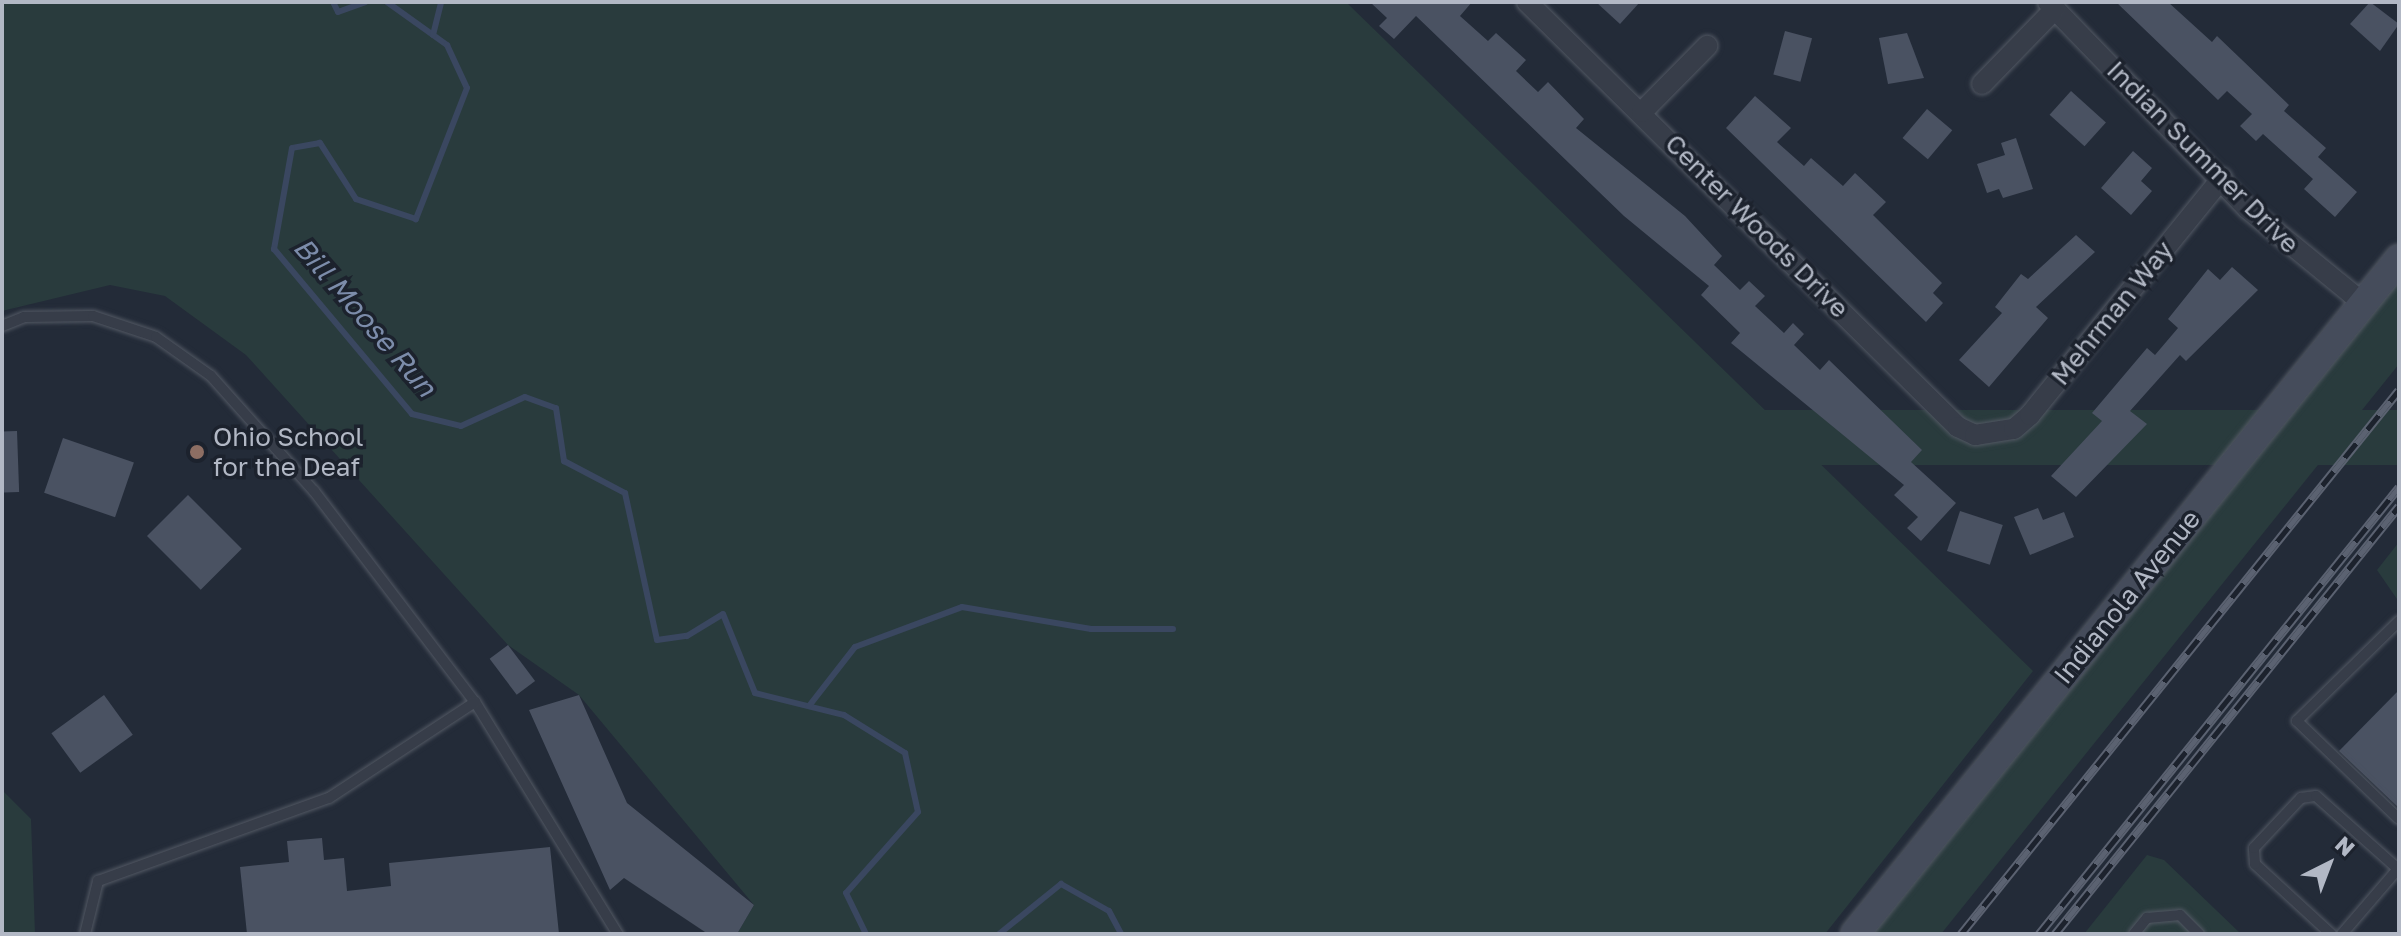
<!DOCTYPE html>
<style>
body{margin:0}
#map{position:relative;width:2401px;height:936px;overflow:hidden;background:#232b38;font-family:"Golos Text",sans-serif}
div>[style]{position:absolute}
.green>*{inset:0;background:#293b3d;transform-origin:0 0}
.stream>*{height:6px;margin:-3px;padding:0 3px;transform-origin:3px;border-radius:3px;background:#3a4760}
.building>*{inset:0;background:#4a5262;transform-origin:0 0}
.roads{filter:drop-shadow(0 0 2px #525863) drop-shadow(0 0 2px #525863)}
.lane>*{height:10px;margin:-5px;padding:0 5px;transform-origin:5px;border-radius:5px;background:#373d49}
.street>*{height:20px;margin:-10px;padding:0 10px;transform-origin:10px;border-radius:10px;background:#373d49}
.secondary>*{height:28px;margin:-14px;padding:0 14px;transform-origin:14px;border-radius:14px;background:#454c5b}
.rail>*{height:9px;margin-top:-4.5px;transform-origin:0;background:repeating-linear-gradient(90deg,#1c222d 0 18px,#5b6271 0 36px);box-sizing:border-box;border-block:2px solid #5b6271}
.dots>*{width:22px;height:22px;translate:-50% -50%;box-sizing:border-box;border:4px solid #1c222d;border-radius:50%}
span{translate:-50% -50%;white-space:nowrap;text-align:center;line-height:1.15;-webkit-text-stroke:7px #1c222d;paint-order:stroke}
.street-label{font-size:26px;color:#b2b8c5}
.poi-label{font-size:26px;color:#b2b8c5}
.left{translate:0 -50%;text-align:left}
.water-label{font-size:28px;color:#7c8caa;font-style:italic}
.frame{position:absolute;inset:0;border:4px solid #b2b8c5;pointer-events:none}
.north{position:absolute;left:2289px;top:824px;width:80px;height:80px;-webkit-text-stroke:6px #1c222d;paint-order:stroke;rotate:42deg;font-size:22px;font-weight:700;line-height:32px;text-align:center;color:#b2b8c5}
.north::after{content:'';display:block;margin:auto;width:28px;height:36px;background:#b2b8c5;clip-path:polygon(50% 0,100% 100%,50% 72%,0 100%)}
</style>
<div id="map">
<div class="green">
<i style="clip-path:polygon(2px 2px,1346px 2px,2033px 671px,1825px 934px,737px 934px,754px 905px,579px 695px,508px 645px,246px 355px,165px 296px,110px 285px,2px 311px)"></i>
<i style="clip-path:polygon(2399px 279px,2399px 364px,1941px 934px,1871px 934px)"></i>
<i style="left:2399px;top:410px;width:55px;height:673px;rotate:90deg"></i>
<i style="clip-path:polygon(2399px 542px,2399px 602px,2377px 570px)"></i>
<i style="clip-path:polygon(2px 790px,31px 819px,35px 934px,2px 934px)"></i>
<i style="clip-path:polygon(2147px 855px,2164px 860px,2241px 934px,2084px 934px)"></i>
</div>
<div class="stream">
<i style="left:333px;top:2px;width:11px;rotate:63deg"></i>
<i style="left:338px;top:12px;width:29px;rotate:-20deg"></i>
<i style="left:387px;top:2px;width:74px;rotate:35.6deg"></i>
<i style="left:447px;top:45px;width:47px;rotate:65.1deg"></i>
<i style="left:467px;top:88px;width:141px;rotate:111.3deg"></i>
<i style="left:416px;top:219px;width:63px;rotate:-161.6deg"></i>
<i style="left:356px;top:199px;width:67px;rotate:-122.7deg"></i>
<i style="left:320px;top:143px;width:28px;rotate:170deg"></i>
<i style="left:292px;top:148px;width:103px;rotate:100.1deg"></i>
<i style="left:274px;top:249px;width:215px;rotate:50.1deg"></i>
<i style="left:412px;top:414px;width:50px;rotate:13.8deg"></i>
<i style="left:461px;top:426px;width:70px;rotate:-24.4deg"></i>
<i style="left:525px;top:397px;width:33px;rotate:20deg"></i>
<i style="left:556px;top:408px;width:54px;rotate:81.4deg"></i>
<i style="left:564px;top:461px;width:69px;rotate:27.7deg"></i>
<i style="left:625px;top:493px;width:150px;rotate:77.7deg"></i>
<i style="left:657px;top:640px;width:30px;rotate:-8deg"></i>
<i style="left:687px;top:636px;width:42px;rotate:-31.4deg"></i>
<i style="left:723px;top:614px;width:85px;rotate:67.9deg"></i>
<i style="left:755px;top:693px;width:92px;rotate:13.9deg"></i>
<i style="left:844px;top:715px;width:72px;rotate:31.9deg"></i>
<i style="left:905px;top:753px;width:60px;rotate:77.6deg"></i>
<i style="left:918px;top:812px;width:108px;rotate:131.6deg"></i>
<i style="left:846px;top:893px;width:46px;rotate:64deg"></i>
<i style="left:433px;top:35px;width:34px;rotate:-76deg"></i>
<i style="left:809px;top:706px;width:75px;rotate:-52.1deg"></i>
<i style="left:855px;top:647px;width:114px;rotate:-20.5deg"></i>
<i style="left:962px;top:607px;width:131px;rotate:9.7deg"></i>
<i style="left:1091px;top:629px;width:82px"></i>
<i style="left:999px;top:934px;width:80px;rotate:-38.9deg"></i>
<i style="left:1061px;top:884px;width:55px;rotate:29.4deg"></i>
<i style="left:1109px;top:911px;width:26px;rotate:62deg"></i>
</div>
<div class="building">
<i style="clip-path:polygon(1370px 2px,1472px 2px,1460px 16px,1488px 41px,1496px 33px,1526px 60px,1516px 71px,1538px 92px,1548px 82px,1584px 119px,1576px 128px,1685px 216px,1722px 256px,1714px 265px,1740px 290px,1749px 281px,1765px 296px,1755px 306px,1784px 333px,1793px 323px,1804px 334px,1794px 345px,1820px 370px,1829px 360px,1922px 450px,1911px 462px,1956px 503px,1921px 541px,1907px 528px,1918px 517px,1894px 495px,1904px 485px,1731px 343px,1740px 333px,1701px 295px,1709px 286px,1624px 216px,1416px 16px,1394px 39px,1379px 26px,1387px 18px)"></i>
<i style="clip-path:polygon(1596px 2px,1640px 2px,1620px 24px)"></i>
<i style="clip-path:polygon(2116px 2px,2168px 2px,2212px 42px,2217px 36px,2289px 105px,2284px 111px,2326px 148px,2318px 157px,2357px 192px,2335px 217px,2304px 189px,2313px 179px,2263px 134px,2256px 141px,2240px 126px,2252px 114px,2227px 91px,2218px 100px)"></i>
<i style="clip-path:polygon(2370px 2px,2399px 24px,2380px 51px,2350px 24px)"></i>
<i style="left:1785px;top:31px;width:28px;height:45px;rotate:15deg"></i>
<i style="clip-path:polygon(1907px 33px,1924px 78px,1888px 84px,1879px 38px)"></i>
<i style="left:2071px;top:91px;width:47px;height:32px;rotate:42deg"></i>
<i style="clip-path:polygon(1755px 96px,1791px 128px,1777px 142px,1804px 166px,1811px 158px,1843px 186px,1855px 173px,1886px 202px,1873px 215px,1942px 283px,1933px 293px,1943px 303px,1926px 322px,1726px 128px)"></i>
<i style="left:1927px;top:109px;width:33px;height:38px;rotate:40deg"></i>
<i style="clip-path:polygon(2016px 138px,2033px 189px,2003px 198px,1999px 189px,1987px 193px,1977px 164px,2005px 155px,2001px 143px)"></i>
<i style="clip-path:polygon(2133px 151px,2152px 168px,2141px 181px,2152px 191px,2131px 215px,2101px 188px)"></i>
<i style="clip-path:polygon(2076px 235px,2095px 252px,2036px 307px,2048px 318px,1989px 387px,1959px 360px,2002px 313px,1995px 307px,2021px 274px,2028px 279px)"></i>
<i style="clip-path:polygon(2232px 267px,2258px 290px,2186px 361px,2180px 355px,2130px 411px,2147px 424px,2076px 497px,2051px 476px,2102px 421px,2092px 413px,2147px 348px,2155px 355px,2178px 328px,2168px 319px,2208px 269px,2220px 280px)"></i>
<i style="left:17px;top:431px;width:61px;height:15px;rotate:88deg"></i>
<i style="left:63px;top:438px;width:75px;height:58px;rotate:19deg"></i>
<i style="left:188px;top:495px;width:76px;height:58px;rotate:45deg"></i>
<i style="clip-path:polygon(2038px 508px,2043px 520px,2064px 512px,2074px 537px,2030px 555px,2014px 517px)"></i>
<i style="left:1960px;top:511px;width:45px;height:42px;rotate:18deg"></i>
<i style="left:508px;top:645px;width:45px;height:23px;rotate:53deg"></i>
<i style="clip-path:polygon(2399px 690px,2399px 808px,2339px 751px)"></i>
<i style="left:104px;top:695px;width:49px;height:65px;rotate:54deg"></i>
<i style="clip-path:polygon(579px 695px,627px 803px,754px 905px,737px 934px,708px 934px,624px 878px,610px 890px,529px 710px)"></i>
<i style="clip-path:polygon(322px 838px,324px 860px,344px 858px,347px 891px,391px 886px,389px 863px,550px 847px,559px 934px,247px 934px,240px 867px,289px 862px,287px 841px)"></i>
</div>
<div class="roads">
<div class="lane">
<i style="left:2px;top:326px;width:24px;rotate:-22deg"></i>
<i style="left:24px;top:317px;width:69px;rotate:-0.8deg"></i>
<i style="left:93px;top:316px;width:66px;rotate:18.4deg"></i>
<i style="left:156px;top:337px;width:67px;rotate:35.3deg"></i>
<i style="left:211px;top:376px;width:154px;rotate:48.2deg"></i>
<i style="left:314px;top:491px;width:265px;rotate:52.7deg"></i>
<i style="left:475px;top:702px;width:273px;rotate:58.4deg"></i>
<i style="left:2399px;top:621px;width:143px;rotate:135.6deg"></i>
<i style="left:2297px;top:721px;width:141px;rotate:43.9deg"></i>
<i style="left:85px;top:934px;width:55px;rotate:-76.2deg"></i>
<i style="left:98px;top:881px;width:245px;rotate:-19.8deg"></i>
<i style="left:329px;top:798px;width:175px;rotate:-33.3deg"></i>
<i style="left:2134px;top:934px;width:21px;rotate:-51deg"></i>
<i style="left:2147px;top:918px;width:33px;rotate:-5deg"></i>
<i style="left:2180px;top:915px;width:27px;rotate:45deg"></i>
<i style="left:2331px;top:934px;width:103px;rotate:-137.4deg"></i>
<i style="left:2255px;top:864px;width:16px;rotate:-94deg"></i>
<i style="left:2254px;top:848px;width:69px;rotate:-46.8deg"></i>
<i style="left:2301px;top:798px;width:15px;rotate:-8deg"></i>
<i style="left:2316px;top:796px;width:111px;rotate:41.7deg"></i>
<i style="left:2342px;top:934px;width:86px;rotate:-49.3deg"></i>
</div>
<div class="street">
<i style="left:1527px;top:2px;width:605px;rotate:44.6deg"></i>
<i style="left:1958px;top:427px;width:19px;rotate:25deg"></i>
<i style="left:1975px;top:435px;width:39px;rotate:-9deg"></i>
<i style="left:2014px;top:429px;width:21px;rotate:-41deg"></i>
<i style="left:2030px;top:415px;width:305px;rotate:-51deg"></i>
<i style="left:2048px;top:2px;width:288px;rotate:46deg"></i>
<i style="left:2248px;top:209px;width:150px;rotate:39.3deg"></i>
<i style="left:1982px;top:84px;width:105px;rotate:-45.8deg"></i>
<i style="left:1642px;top:112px;width:93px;rotate:-45.4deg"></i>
</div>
<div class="secondary">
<i style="left:1855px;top:934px;width:867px;rotate:-51.13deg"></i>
</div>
</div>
<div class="rail">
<i style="left:1961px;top:934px;width:698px;rotate:-51.16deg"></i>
<i style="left:2039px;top:934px;width:574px;rotate:-51.15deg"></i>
<i style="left:2055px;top:934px;width:549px;rotate:-51.21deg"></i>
</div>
<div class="dots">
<i style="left:197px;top:452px;background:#8d6e63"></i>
</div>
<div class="street-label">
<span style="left:2203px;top:157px;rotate:45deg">Indian Summer Drive</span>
<span style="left:1757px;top:226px;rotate:45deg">Center Woods Drive</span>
<span style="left:2112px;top:313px;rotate:-51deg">Mehrman Way</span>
<span style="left:2127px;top:597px;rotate:-51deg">Indianola Avenue</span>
</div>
<div class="poi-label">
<span class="left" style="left:213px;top:452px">Ohio School<br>for the Deaf</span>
</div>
<div class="water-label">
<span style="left:365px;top:317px;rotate:49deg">Bill Moose Run</span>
</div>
<div class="frame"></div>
<div class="north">N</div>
</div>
